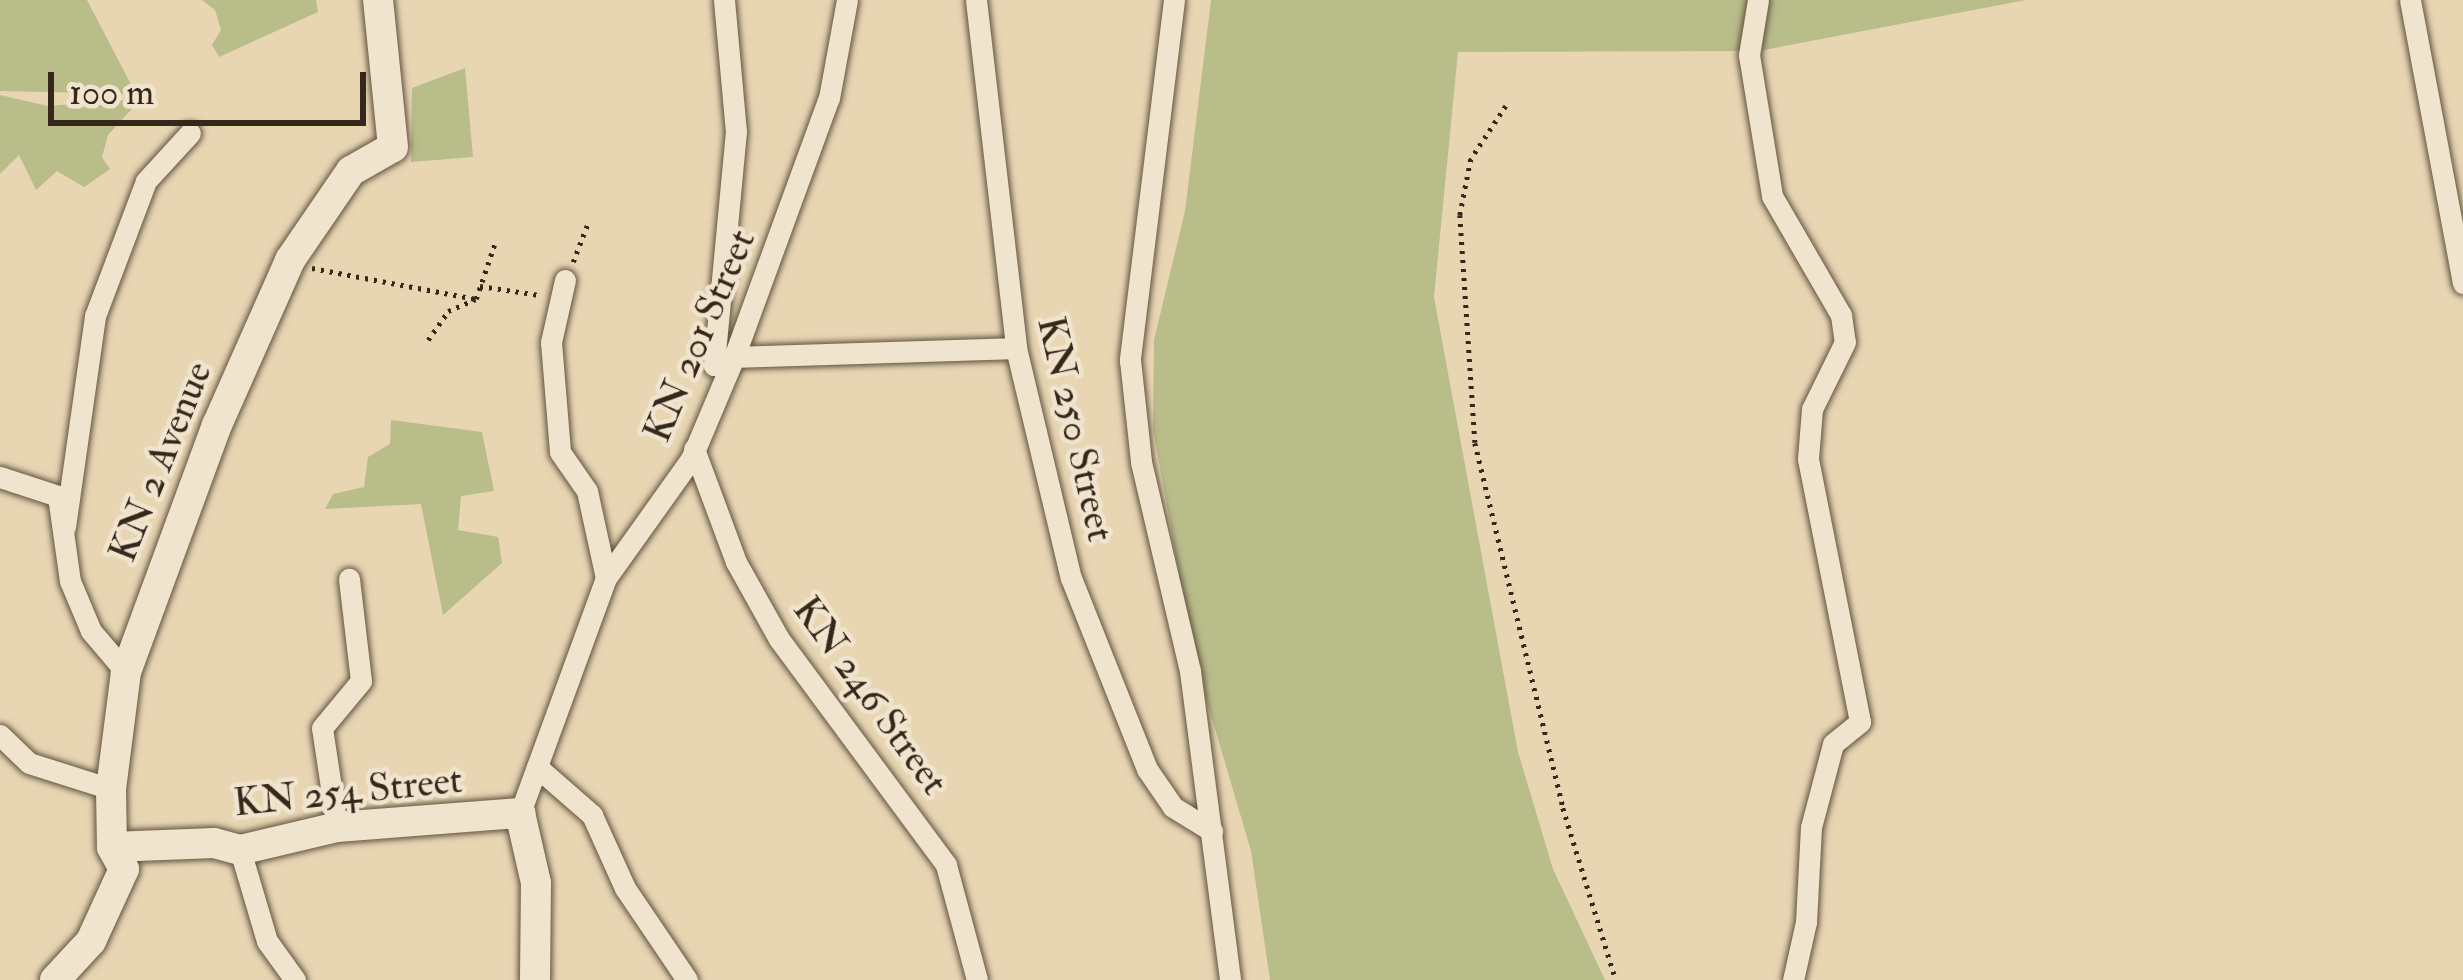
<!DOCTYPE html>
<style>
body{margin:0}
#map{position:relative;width:2463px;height:980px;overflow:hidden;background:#e8d6b3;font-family:"IM FELL Double Pica",serif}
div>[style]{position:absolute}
.green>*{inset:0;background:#b9bd8a}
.path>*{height:4.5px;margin-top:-2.25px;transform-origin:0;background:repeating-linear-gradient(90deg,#35281a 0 3px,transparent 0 9px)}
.roads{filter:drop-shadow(0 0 3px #625440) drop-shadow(0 0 3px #625440)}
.street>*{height:21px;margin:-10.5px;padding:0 10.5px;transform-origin:10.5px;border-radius:10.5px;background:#f0e4ce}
.secondary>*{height:30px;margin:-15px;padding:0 15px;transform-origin:15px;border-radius:15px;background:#f0e4ce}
span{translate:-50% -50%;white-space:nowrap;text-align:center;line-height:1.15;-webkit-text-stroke:9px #f0e4ce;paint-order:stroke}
.street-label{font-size:39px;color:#35281a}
.scale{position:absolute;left:48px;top:72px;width:318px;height:54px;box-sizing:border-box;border:6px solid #35281a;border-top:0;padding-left:15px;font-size:36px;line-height:42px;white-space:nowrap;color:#35281a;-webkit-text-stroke:9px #f0e4ce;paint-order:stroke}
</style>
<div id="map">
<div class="green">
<i style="clip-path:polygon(0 0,87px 0,136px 94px,0 91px)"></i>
<i style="clip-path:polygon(202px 0,316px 0,318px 12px,219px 57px,212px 45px,221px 30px,215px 10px)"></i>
<i style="clip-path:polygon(1211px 0,2026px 0,1759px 51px,1458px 52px,1434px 297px,1518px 752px,1553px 869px,1605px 980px,1270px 980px,1251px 851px,1195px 661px,1153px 429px,1154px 340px,1185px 211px)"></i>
<i style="clip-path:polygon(465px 68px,473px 157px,411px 162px,412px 88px)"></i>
<i style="clip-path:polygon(0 95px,48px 106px,141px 99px,108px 135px,102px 157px,110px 169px,84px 187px,57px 171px,36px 190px,19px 155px,0 174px)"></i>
<i style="clip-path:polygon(391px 420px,482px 432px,494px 491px,461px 496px,458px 530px,498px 537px,502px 563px,443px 615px,421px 504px,325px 509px,333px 494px,364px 487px,368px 457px,390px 444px)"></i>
</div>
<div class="path">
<i style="left:1506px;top:106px;width:64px;rotate:123.4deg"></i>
<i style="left:1471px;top:159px;width:57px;rotate:101.1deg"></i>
<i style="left:1460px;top:215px;width:228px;rotate:86.2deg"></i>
<i style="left:1475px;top:443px;width:375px;rotate:76.4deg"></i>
<i style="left:1563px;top:808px;width:180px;rotate:72.9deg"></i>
<i style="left:573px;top:262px;width:39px;rotate:-69deg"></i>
<i style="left:312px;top:268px;width:167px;rotate:10.7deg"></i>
<i style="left:480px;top:286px;width:60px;rotate:8.7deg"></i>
<i style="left:428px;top:340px;width:35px;rotate:-55deg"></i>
<i style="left:448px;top:311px;width:30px;rotate:-23deg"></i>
<i style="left:476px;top:299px;width:59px;rotate:-71.3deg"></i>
</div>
<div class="roads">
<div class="street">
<i style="left:724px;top:0;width:132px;rotate:84.8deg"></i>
<i style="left:736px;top:131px;width:235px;rotate:95.4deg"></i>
<i style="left:714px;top:365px;width:22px;rotate:-22deg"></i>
<i style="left:734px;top:357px;width:282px;rotate:-1.8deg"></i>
<i style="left:976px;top:0;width:350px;rotate:83.4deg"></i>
<i style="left:1016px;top:348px;width:236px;rotate:76.6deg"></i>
<i style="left:1071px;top:578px;width:206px;rotate:68.3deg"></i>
<i style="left:1147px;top:769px;width:46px;rotate:55.6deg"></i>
<i style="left:1173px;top:807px;width:46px;rotate:31.6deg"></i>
<i style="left:1174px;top:0;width:363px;rotate:97deg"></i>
<i style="left:1130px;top:360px;width:103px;rotate:83.8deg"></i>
<i style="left:1141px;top:462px;width:215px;rotate:76.8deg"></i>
<i style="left:1190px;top:671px;width:312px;rotate:82.6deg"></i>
<i style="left:1758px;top:0;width:56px;rotate:99.3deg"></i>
<i style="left:1749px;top:55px;width:143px;rotate:80.7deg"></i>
<i style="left:1772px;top:196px;width:138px;rotate:59.9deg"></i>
<i style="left:1841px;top:315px;width:27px;rotate:82deg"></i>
<i style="left:1845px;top:342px;width:75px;rotate:116.2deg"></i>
<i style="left:1812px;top:409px;width:50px;rotate:94.6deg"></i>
<i style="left:1808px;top:459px;width:268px;rotate:78.8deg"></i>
<i style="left:1860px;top:722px;width:35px;rotate:141deg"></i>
<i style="left:1833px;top:744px;width:86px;rotate:104.8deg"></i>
<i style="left:1811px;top:827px;width:95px;rotate:93deg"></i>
<i style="left:1806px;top:922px;width:59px;rotate:102.6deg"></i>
<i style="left:2410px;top:0;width:288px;rotate:79.4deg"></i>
<i style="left:565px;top:280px;width:64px;rotate:102.7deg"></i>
<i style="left:551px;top:342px;width:110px;rotate:85.3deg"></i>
<i style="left:560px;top:452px;width:47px;rotate:55.3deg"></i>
<i style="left:587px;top:491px;width:89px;rotate:77.7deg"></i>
<i style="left:694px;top:449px;width:121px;rotate:69.6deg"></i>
<i style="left:736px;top:562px;width:88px;rotate:60.8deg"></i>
<i style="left:779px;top:639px;width:281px;rotate:53.5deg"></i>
<i style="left:946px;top:865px;width:119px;rotate:74.9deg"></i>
<i style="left:0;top:477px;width:61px;rotate:18.1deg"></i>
<i style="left:58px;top:496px;width:86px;rotate:82deg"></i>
<i style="left:70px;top:581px;width:54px;rotate:67.2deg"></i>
<i style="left:91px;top:631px;width:54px;rotate:49.5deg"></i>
<i style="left:65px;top:527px;width:213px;rotate:-81.9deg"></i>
<i style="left:95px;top:316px;width:144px;rotate:-69.3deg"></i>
<i style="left:146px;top:181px;width:65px;rotate:-47.5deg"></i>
<i style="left:0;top:735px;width:40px;rotate:44deg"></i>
<i style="left:29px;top:763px;width:86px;rotate:17.6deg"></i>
<i style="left:537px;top:767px;width:73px;rotate:41.1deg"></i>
<i style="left:592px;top:815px;width:80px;rotate:65.7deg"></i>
<i style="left:625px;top:888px;width:111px;rotate:56deg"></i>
<i style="left:520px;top:813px;width:250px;rotate:-69.9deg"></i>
<i style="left:606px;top:578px;width:146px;rotate:-54.5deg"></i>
<i style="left:691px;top:459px;width:111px;rotate:-67.1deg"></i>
<i style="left:734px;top:357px;width:276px;rotate:-69.9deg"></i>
<i style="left:829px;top:98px;width:100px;rotate:-79.6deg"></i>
<i style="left:337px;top:827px;width:100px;rotate:-98.6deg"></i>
<i style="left:322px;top:728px;width:61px;rotate:-50.3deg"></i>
<i style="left:361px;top:681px;width:103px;rotate:-96.7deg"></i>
<i style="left:240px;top:850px;width:95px;rotate:73.5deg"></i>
<i style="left:267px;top:941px;width:48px;rotate:54.3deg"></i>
</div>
<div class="secondary">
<i style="left:112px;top:847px;width:102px;rotate:-2.2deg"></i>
<i style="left:214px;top:843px;width:27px;rotate:15deg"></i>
<i style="left:240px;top:850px;width:100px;rotate:-13.3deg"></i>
<i style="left:337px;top:827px;width:184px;rotate:-4.4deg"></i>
<i style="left:520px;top:813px;width:72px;rotate:77.1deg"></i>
<i style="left:536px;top:883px;width:97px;rotate:90.6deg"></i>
<i style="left:55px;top:980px;width:53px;rotate:-47.3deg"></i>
<i style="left:91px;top:941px;width:79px;rotate:-65.4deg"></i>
<i style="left:124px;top:869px;width:25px;rotate:-119deg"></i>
<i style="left:112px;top:847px;width:58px;rotate:-91deg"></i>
<i style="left:111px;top:789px;width:118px;rotate:-82.7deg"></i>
<i style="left:126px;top:672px;width:263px;rotate:-69.8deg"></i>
<i style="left:217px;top:425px;width:180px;rotate:-66.1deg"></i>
<i style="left:290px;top:260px;width:108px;rotate:-55.6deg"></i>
<i style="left:351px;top:171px;width:48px;rotate:-29.7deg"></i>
<i style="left:393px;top:147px;width:148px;rotate:-95.8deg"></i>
</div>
</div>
<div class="street-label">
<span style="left:700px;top:336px;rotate:-67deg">KN 201 Street</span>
<span style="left:1075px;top:429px;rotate:77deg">KN 250 Street</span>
<span style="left:161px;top:462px;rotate:-68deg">KN 2 Avenue</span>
<span style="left:870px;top:696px;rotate:54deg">KN 246 Street</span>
<span style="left:348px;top:792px;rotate:-6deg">KN 254 Street</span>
</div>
<div class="scale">100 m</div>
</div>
